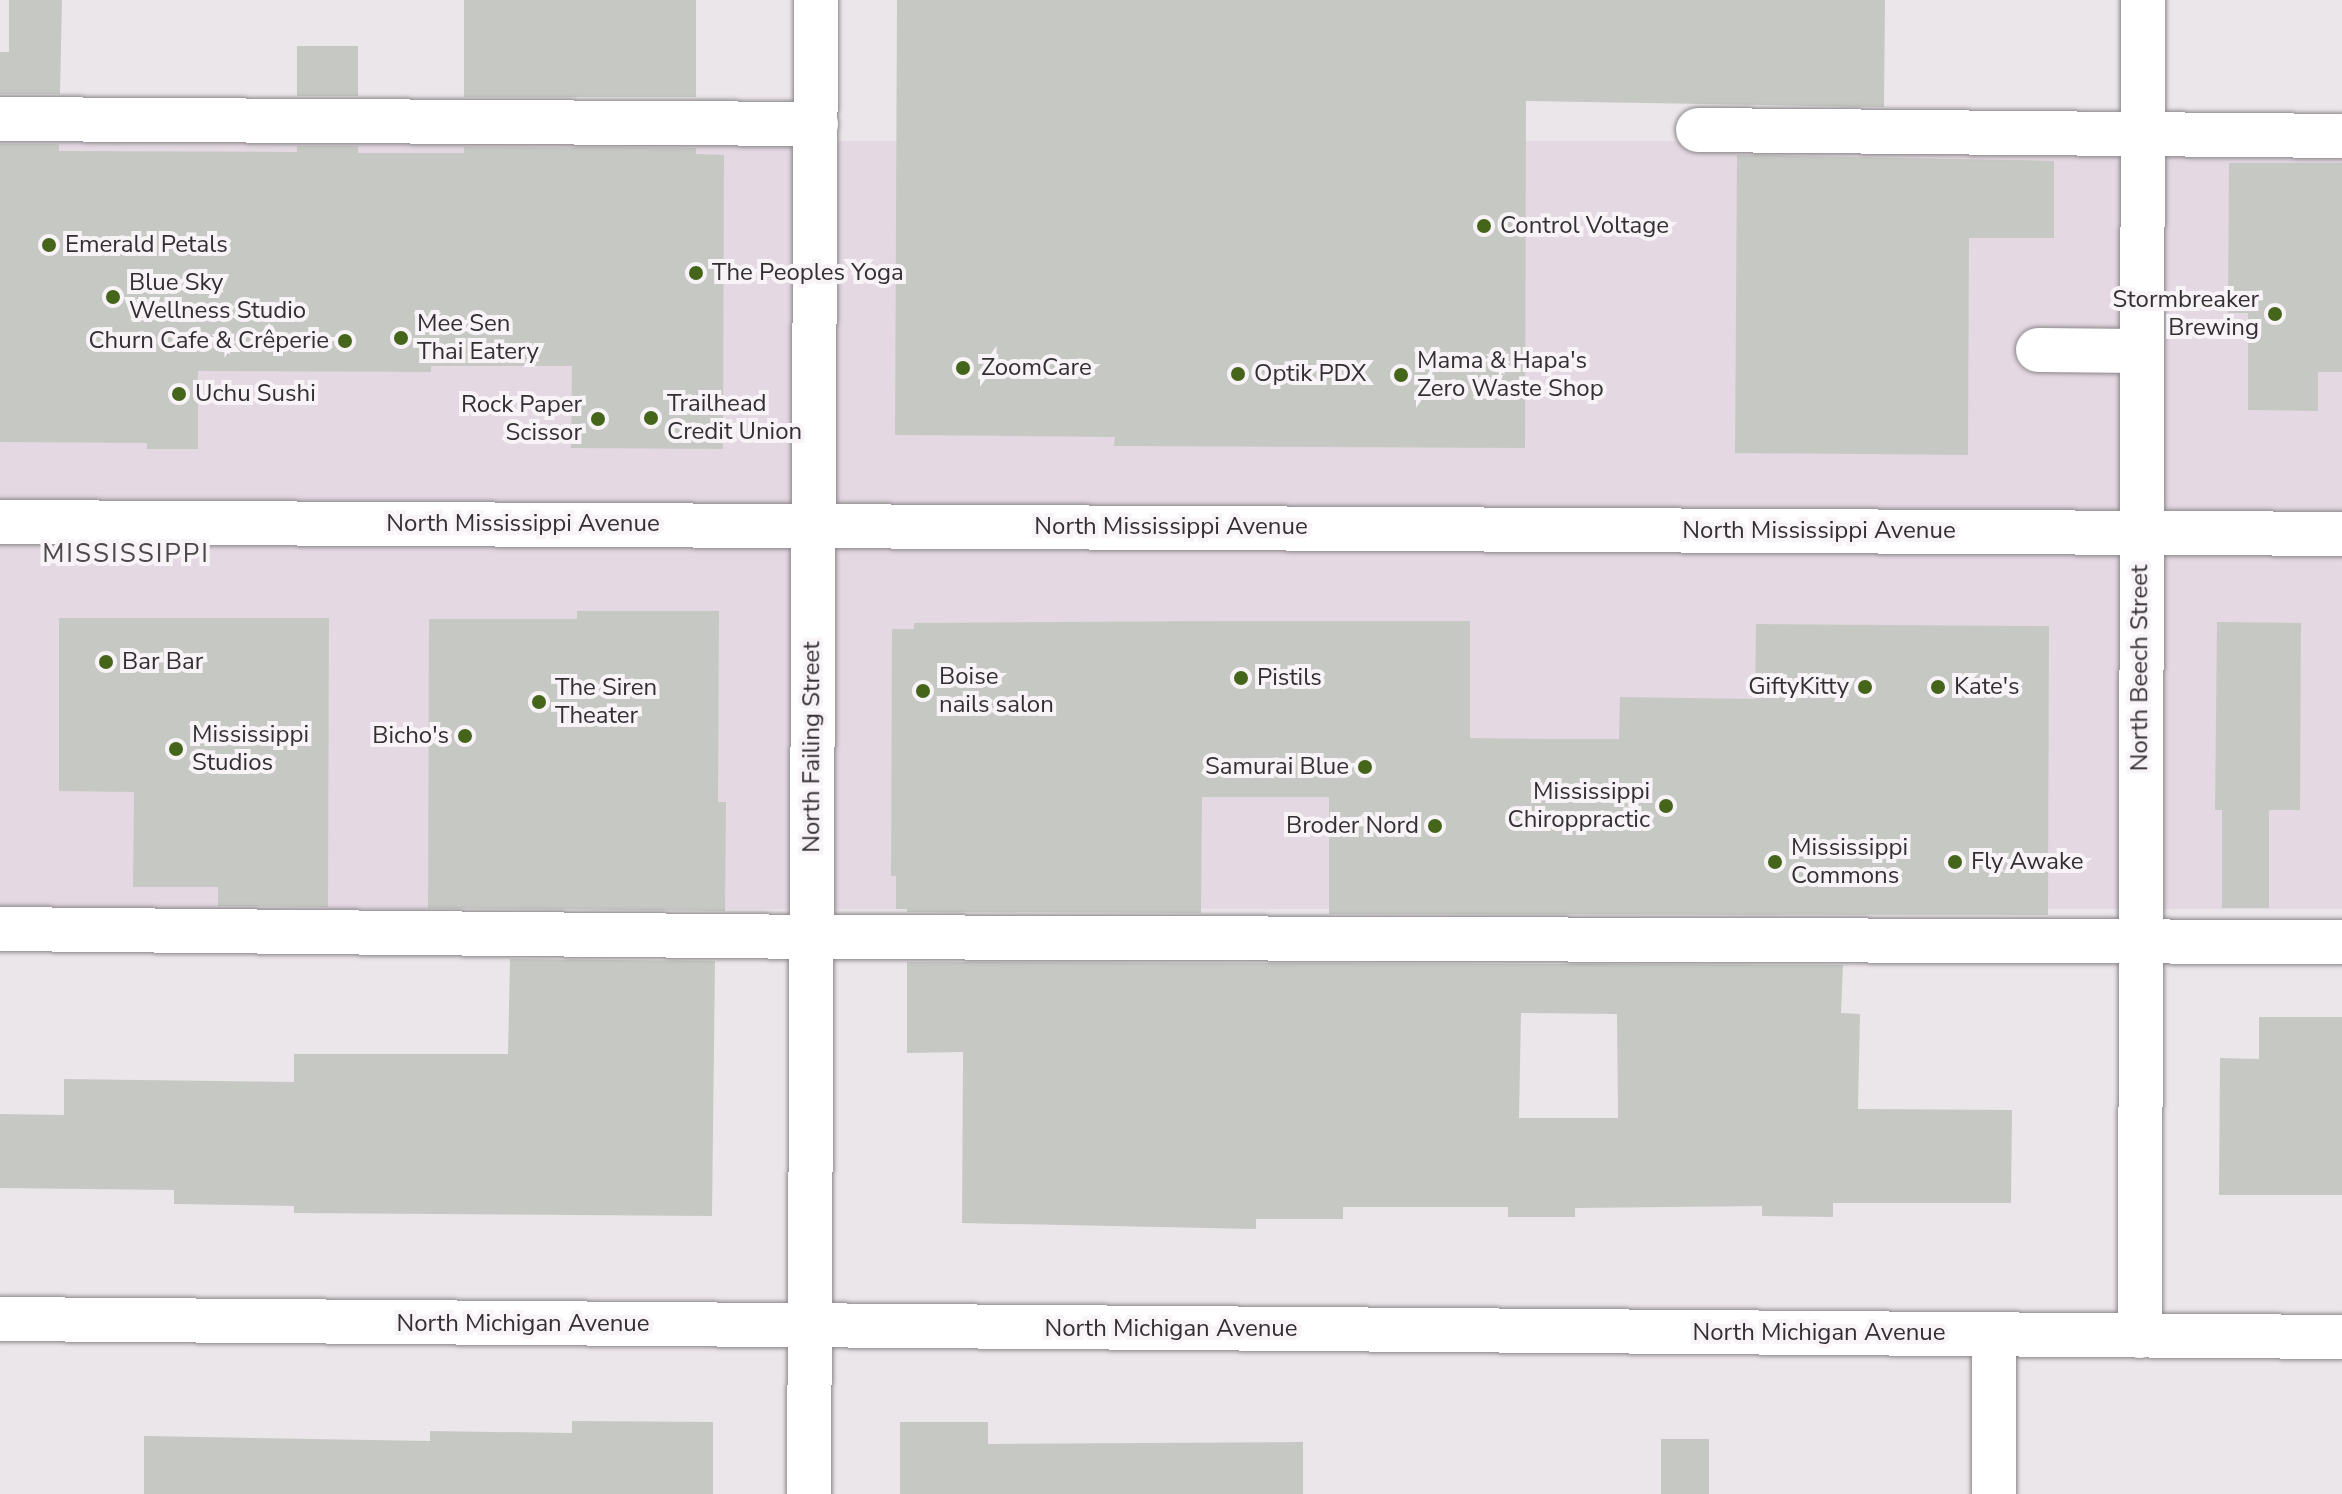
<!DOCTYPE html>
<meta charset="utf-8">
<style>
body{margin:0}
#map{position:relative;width:2342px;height:1494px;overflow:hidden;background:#ebe6ea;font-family:"Nunito Sans",sans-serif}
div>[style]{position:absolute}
.built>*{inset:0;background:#e4d8e2;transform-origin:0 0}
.building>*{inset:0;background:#c6c9c3;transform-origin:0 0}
.roads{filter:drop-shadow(0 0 2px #8b868a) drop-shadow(0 0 2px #8b868a)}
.minor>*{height:44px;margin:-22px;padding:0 22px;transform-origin:22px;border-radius:22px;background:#fff}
.dots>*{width:22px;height:22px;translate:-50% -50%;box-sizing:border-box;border:4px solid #f8f3f7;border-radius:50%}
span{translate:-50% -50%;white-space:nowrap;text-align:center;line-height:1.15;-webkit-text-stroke:8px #f8f3f7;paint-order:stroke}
.poi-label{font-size:24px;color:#323032}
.left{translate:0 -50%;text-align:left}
.right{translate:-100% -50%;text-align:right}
.street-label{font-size:24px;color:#323032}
.neighbourhood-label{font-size:26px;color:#4c484b;letter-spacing:2px}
</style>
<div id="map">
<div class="built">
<i style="left:0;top:141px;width:2342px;height:768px"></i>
</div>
<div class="building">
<i style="clip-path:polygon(9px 0,62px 0,60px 94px,0 94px,0 52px,9px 52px)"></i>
<i style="left:464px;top:0;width:232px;height:97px"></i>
<i style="clip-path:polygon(897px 0,1885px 0,1884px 107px,1526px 101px,1525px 448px,1114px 446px,1115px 437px,895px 435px)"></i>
<i style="left:297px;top:46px;width:61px;height:50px"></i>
<i style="clip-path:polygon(0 144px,59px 144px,59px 151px,297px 152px,297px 146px,358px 146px,358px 153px,464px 153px,464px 147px,696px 148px,696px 154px,724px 155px,723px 449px,571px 448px,572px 366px,431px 366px,431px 372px,198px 371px,198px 449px,147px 449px,147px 443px,0 442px)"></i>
<i style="clip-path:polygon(1737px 155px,2054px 161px,2054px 238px,1969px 238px,1968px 455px,1735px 453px)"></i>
<i style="clip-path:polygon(2229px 163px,2342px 163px,2342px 372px,2318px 372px,2318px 411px,2248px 410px,2248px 313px,2228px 313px)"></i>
<i style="clip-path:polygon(577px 611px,719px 611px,718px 802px,726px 802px,725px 911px,428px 908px,429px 619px,577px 619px)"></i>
<i style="clip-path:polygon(59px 618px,329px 618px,328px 907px,218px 906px,218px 887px,133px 887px,134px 792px,59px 791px)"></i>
<i style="clip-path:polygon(1215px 621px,1470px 621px,1470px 738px,1541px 739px,1619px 739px,1620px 697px,1755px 699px,1756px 624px,2049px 626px,2048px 915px,1329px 914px,1329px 797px,1202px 797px,1201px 913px,907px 912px,907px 909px,896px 909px,896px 876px,891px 876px,892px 629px,914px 629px,914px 623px)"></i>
<i style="clip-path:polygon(2217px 622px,2301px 623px,2300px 810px,2269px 810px,2269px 908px,2222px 908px,2222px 810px,2215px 810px)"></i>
<i style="clip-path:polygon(510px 959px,715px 961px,712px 1216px,294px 1213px,294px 1206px,174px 1204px,174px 1190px,0 1188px,0 1114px,64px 1115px,64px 1079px,294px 1082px,294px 1054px,508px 1054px)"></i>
<i style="clip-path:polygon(evenodd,907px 962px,1843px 965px,1841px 1013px,1860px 1014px,1858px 1109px,2012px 1110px,2011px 1203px,1833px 1203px,1833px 1217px,1762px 1216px,1762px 1206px,1575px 1208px,1575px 1217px,1508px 1217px,1508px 1207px,1343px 1207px,1343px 1219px,1256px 1219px,1256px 1229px,962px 1223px,963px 1052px,907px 1053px,907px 962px,1521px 1013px,1617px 1014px,1618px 1118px,1519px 1118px,1521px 1013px)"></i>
<i style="clip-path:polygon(2259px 1017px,2342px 1017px,2342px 1195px,2219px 1195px,2220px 1058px,2259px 1059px)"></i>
<i style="clip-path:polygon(572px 1421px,713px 1422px,713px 1494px,144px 1494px,144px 1436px,430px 1441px,430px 1431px,572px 1433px)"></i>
<i style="clip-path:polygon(900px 1422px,988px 1422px,988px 1444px,1303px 1442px,1303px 1494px,900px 1494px)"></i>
<i style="left:1661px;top:1439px;width:48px;height:55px"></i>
</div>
<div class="roads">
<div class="minor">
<i style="left:0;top:119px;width:816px;rotate:0.35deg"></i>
<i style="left:1698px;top:130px;width:644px;rotate:0.53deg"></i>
<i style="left:2038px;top:350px;width:103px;rotate:0.6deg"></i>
<i style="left:0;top:522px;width:2342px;rotate:0.29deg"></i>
<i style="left:0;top:929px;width:812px;rotate:0.56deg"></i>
<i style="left:812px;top:937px;width:1530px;rotate:0.19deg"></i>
<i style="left:0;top:1319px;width:2342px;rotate:0.44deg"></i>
<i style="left:1994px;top:1334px;width:160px;rotate:90deg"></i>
<i style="left:2140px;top:1336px;width:1336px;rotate:-89.87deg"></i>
<i style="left:809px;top:1494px;width:1494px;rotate:-89.73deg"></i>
</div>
</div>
<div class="dots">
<i style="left:1484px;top:226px;background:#45651a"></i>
<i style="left:49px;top:245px;background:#45651a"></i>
<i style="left:696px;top:273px;background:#45651a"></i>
<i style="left:113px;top:297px;background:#45651a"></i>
<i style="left:2275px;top:314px;background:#45651a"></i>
<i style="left:401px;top:338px;background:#45651a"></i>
<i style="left:345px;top:341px;background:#45651a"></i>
<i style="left:963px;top:368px;background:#45651a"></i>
<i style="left:1238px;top:374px;background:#45651a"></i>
<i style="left:1401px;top:375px;background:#45651a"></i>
<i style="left:179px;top:394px;background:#45651a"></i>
<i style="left:651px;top:418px;background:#45651a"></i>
<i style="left:598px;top:419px;background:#45651a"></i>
<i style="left:106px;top:662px;background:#45651a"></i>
<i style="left:1241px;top:678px;background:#45651a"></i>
<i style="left:1865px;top:687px;background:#45651a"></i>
<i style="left:1938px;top:687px;background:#45651a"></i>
<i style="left:923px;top:691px;background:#45651a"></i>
<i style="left:539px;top:702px;background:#45651a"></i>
<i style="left:465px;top:736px;background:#45651a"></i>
<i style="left:176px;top:749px;background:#45651a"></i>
<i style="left:1365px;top:767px;background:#45651a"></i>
<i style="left:1666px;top:806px;background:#45651a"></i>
<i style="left:1435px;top:826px;background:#45651a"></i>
<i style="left:1775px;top:862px;background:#45651a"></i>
<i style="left:1955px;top:862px;background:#45651a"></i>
</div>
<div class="poi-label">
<span class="left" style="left:1500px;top:226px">Control Voltage</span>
<span class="left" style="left:65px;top:245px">Emerald Petals</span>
<span class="left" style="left:712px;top:273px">The Peoples Yoga</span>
<span class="left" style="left:129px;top:297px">Blue Sky<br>Wellness Studio</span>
<span class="right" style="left:2259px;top:314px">Stormbreaker<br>Brewing</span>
<span class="left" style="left:417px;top:338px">Mee Sen<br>Thai Eatery</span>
<span class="right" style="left:329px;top:341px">Churn Cafe &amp; Crêperie</span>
<span class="left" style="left:1417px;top:375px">Mama &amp; Hapa's<br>Zero Waste Shop</span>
<span class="left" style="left:981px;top:368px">ZoomCare</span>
<span class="left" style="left:1254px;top:374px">Optik PDX</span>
<span class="left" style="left:195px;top:394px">Uchu Sushi</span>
<span class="left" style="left:667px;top:418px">Trailhead<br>Credit Union</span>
<span class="right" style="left:582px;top:419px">Rock Paper<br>Scissor</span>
<span class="left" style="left:122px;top:662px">Bar Bar</span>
<span class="left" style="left:939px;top:691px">Boise<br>nails salon</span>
<span class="left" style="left:1257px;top:678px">Pistils</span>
<span class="right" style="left:1849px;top:687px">GiftyKitty</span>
<span class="left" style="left:1954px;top:687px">Kate's</span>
<span class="left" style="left:555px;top:702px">The Siren<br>Theater</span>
<span class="left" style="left:192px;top:749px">Mississippi<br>Studios</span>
<span class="right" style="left:449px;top:736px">Bicho's</span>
<span class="right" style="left:1349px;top:767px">Samurai Blue</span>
<span class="right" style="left:1650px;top:806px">Mississippi<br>Chiroppractic</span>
<span class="right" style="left:1419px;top:826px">Broder Nord</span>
<span class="left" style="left:1791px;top:862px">Mississippi<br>Commons</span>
<span class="left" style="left:1971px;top:862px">Fly Awake</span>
</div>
<div class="street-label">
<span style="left:523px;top:524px">North Mississippi Avenue</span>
<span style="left:1171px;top:527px">North Mississippi Avenue</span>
<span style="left:1819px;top:531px">North Mississippi Avenue</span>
<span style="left:2140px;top:668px;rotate:-90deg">North Beech Street</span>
<span style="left:812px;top:747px;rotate:-90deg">North Failing Street</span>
<span style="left:523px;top:1324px">North Michigan Avenue</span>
<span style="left:1171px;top:1329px">North Michigan Avenue</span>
<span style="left:1819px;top:1333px">North Michigan Avenue</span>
</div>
<div class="neighbourhood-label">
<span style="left:126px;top:554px">MISSISSIPPI</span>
</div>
</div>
